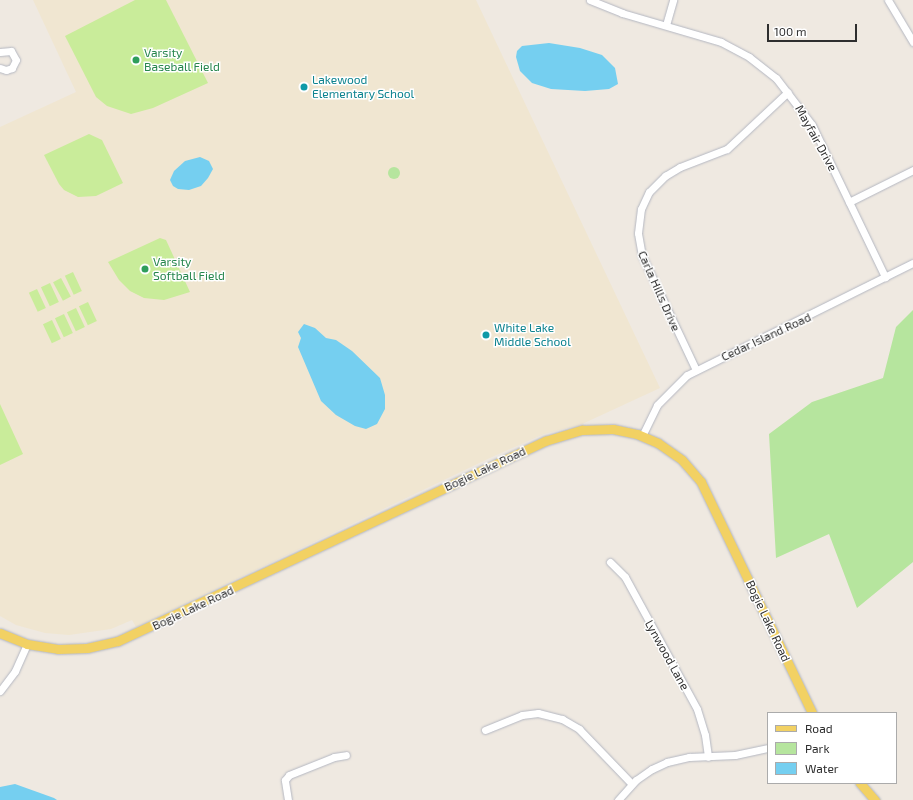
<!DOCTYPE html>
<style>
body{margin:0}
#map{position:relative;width:913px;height:800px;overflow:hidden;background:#efe9e1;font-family:"Exo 2",sans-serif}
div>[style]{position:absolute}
.education>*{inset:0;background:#f0e6d1}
.green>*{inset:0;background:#b6e59e}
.round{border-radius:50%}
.pitch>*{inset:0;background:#c9ec9a;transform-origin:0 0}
.water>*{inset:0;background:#75cff0}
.roads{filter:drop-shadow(0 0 1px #b4b7c1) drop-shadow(0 0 1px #b4b7c1)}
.minor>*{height:7px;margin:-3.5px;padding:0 3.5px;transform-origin:3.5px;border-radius:3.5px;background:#fff}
.major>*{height:9px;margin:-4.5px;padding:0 4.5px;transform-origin:4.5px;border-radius:4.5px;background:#f2d163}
.dots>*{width:11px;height:11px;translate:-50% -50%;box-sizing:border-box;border:2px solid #fff;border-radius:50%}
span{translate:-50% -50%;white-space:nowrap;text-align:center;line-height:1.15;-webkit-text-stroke:3px #fff;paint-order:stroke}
.leisure-label{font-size:12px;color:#27864d}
.left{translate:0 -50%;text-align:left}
.culture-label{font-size:12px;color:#0d838f}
.street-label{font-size:12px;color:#2e2e2e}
.legend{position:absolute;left:767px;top:712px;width:130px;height:72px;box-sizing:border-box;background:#fff;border:1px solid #ababab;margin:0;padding:5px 7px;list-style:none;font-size:12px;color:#2e2e2e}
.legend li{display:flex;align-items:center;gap:8px;height:20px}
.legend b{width:20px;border:1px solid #ababab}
.scale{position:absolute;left:767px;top:24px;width:90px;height:18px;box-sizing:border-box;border:2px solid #2e2e2e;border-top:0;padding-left:5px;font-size:12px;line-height:14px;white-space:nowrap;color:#2e2e2e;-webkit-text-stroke:3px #fff;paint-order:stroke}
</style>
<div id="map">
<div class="education">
<i style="clip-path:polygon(33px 0,476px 0,660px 388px,580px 425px,544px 434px,490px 458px,136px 627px,132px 620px,111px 629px,69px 635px,45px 633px,16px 625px,0 616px,0 127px,76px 92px)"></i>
</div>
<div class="green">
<i class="round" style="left:388px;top:167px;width:12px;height:12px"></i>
<i style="clip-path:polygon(913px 310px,913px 562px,857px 608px,829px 534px,776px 558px,769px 434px,812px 402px,883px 378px,896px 327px)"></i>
</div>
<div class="pitch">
<i style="clip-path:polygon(135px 0,166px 0,208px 83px,153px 108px,131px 114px,107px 106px,96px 97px,65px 36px)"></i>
<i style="clip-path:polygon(89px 134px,102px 140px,123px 183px,96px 196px,78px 197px,64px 190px,59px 184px,44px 155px)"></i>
<i style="clip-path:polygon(160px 238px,166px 240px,190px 292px,164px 300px,144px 298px,130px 291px,119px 280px,108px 262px)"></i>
<i style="left:73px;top:272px;width:21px;height:9px;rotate:65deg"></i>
<i style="left:61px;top:278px;width:21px;height:9px;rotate:62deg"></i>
<i style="left:50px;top:283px;width:21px;height:10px;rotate:65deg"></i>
<i style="left:37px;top:289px;width:21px;height:9px;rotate:65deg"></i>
<i style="left:88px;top:302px;width:21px;height:10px;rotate:65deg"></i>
<i style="left:76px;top:308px;width:21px;height:10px;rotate:65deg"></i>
<i style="left:64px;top:314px;width:21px;height:10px;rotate:65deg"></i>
<i style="left:52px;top:320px;width:21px;height:10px;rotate:65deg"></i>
<i style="clip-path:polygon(0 404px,23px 454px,0 465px)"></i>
</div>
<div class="water">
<i style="clip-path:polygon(549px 43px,580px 48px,602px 55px,615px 68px,618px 84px,609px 89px,585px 91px,551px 89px,532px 83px,520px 71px,516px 57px,517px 51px,522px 46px)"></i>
<i style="clip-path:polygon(200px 157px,209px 161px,213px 169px,208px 178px,201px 186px,189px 190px,178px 189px,173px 186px,170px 180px,174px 171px,185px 161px)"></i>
<i style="clip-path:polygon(304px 324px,315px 328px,326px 338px,336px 340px,352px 351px,380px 378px,385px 395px,385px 409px,377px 424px,366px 429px,355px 426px,336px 415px,321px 401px,298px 347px,301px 338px,298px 332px)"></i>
<i style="clip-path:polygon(15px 784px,54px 798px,57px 800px,0 800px,0 787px)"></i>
</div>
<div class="roads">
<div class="minor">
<i style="left:590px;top:0;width:35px;rotate:22deg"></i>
<i style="left:622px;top:13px;width:103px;rotate:16.3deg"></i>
<i style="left:721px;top:42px;width:32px;rotate:28deg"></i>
<i style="left:749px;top:57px;width:34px;rotate:38deg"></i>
<i style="left:776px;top:78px;width:59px;rotate:52.5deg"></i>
<i style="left:812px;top:125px;width:169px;rotate:64.3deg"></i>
<i style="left:888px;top:0;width:49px;rotate:59.2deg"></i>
<i style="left:666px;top:25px;width:26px;rotate:-74deg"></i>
<i style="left:0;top:52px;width:11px;rotate:-5deg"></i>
<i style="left:11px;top:51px;width:10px;rotate:61deg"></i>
<i style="left:16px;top:60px;width:9px;rotate:117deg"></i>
<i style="left:12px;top:68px;width:6px;rotate:162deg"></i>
<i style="left:6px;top:70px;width:6px;rotate:-162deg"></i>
<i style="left:849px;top:202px;width:72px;rotate:-26.6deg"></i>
<i style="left:696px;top:370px;width:126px;rotate:-115.3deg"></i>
<i style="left:642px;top:256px;width:23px;rotate:-100deg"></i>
<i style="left:638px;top:233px;width:24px;rotate:-83deg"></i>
<i style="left:641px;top:209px;width:19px;rotate:-65deg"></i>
<i style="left:649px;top:192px;width:23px;rotate:-45deg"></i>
<i style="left:665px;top:176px;width:17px;rotate:-31deg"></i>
<i style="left:680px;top:167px;width:50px;rotate:-21deg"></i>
<i style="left:727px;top:149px;width:83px;rotate:-43.1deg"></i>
<i style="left:642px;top:436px;width:34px;rotate:-64deg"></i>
<i style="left:657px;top:405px;width:42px;rotate:-45deg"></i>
<i style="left:687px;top:375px;width:252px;rotate:-26.4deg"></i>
<i style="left:610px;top:562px;width:21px;rotate:45deg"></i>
<i style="left:625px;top:577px;width:150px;rotate:61.4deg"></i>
<i style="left:697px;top:709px;width:27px;rotate:73deg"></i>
<i style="left:705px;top:735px;width:22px;rotate:82deg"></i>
<i style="left:0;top:691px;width:25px;rotate:-53deg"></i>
<i style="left:15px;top:671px;width:30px;rotate:-66deg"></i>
<i style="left:485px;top:730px;width:40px;rotate:-22deg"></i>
<i style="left:522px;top:715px;width:16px;rotate:-7deg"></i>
<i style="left:538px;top:713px;width:25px;rotate:14deg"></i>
<i style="left:562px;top:719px;width:20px;rotate:30deg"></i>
<i style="left:579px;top:729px;width:76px;rotate:46.1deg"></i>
<i style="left:288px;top:800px;width:20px;rotate:-99deg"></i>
<i style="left:285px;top:780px;width:6px;rotate:-51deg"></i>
<i style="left:289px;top:775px;width:48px;rotate:-21.8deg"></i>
<i style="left:334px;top:757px;width:12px;rotate:-9deg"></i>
<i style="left:618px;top:800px;width:27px;rotate:-48deg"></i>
<i style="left:636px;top:780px;width:19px;rotate:-35deg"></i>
<i style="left:652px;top:769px;width:17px;rotate:-25deg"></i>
<i style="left:667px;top:762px;width:23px;rotate:-13deg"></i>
<i style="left:689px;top:757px;width:46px;rotate:-2.5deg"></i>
<i style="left:735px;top:755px;width:34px;rotate:-12deg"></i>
</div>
<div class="major">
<i style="left:0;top:633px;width:29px;rotate:22deg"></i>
<i style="left:27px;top:644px;width:31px;rotate:9deg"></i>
<i style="left:58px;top:649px;width:29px;rotate:-2deg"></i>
<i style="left:87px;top:648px;width:32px;rotate:-13deg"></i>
<i style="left:118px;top:641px;width:472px;rotate:-25.1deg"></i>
<i style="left:545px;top:441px;width:39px;rotate:-17deg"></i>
<i style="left:582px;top:430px;width:31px;rotate:-2deg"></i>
<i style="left:613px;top:429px;width:25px;rotate:12deg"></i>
<i style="left:637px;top:434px;width:23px;rotate:23deg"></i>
<i style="left:658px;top:443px;width:29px;rotate:35deg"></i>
<i style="left:682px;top:460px;width:29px;rotate:49deg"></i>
<i style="left:701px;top:482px;width:256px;rotate:64.3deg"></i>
<i style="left:860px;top:783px;width:23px;rotate:49deg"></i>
</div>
</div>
<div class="dots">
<i style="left:136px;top:60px;background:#2e9e5b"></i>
<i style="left:304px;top:87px;background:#0f9aa8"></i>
<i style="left:145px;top:269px;background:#2e9e5b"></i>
<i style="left:486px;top:335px;background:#0f9aa8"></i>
</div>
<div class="leisure-label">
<span class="left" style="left:144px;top:60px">Varsity<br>Baseball Field</span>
<span class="left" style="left:153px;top:269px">Varsity<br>Softball Field</span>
</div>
<div class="culture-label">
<span class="left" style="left:312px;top:87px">Lakewood<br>Elementary School</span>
<span class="left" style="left:494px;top:335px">White Lake<br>Middle School</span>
</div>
<div class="street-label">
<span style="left:816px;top:138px;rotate:61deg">Mayfair Drive</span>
<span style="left:659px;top:291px;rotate:66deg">Carla Hills Drive</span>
<span style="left:766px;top:337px;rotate:-25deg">Cedar Island Road</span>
<span style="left:485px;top:469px;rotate:-25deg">Bogie Lake Road</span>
<span style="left:193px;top:608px;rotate:-25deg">Bogie Lake Road</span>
<span style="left:768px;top:621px;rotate:65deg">Bogie Lake Road</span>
<span style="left:667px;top:655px;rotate:61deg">Lynwood Lane</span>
</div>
<ul class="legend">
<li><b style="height:5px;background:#f2d163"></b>Road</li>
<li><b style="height:11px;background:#b6e59e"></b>Park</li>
<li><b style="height:11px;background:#75cff0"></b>Water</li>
</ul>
<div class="scale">100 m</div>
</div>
